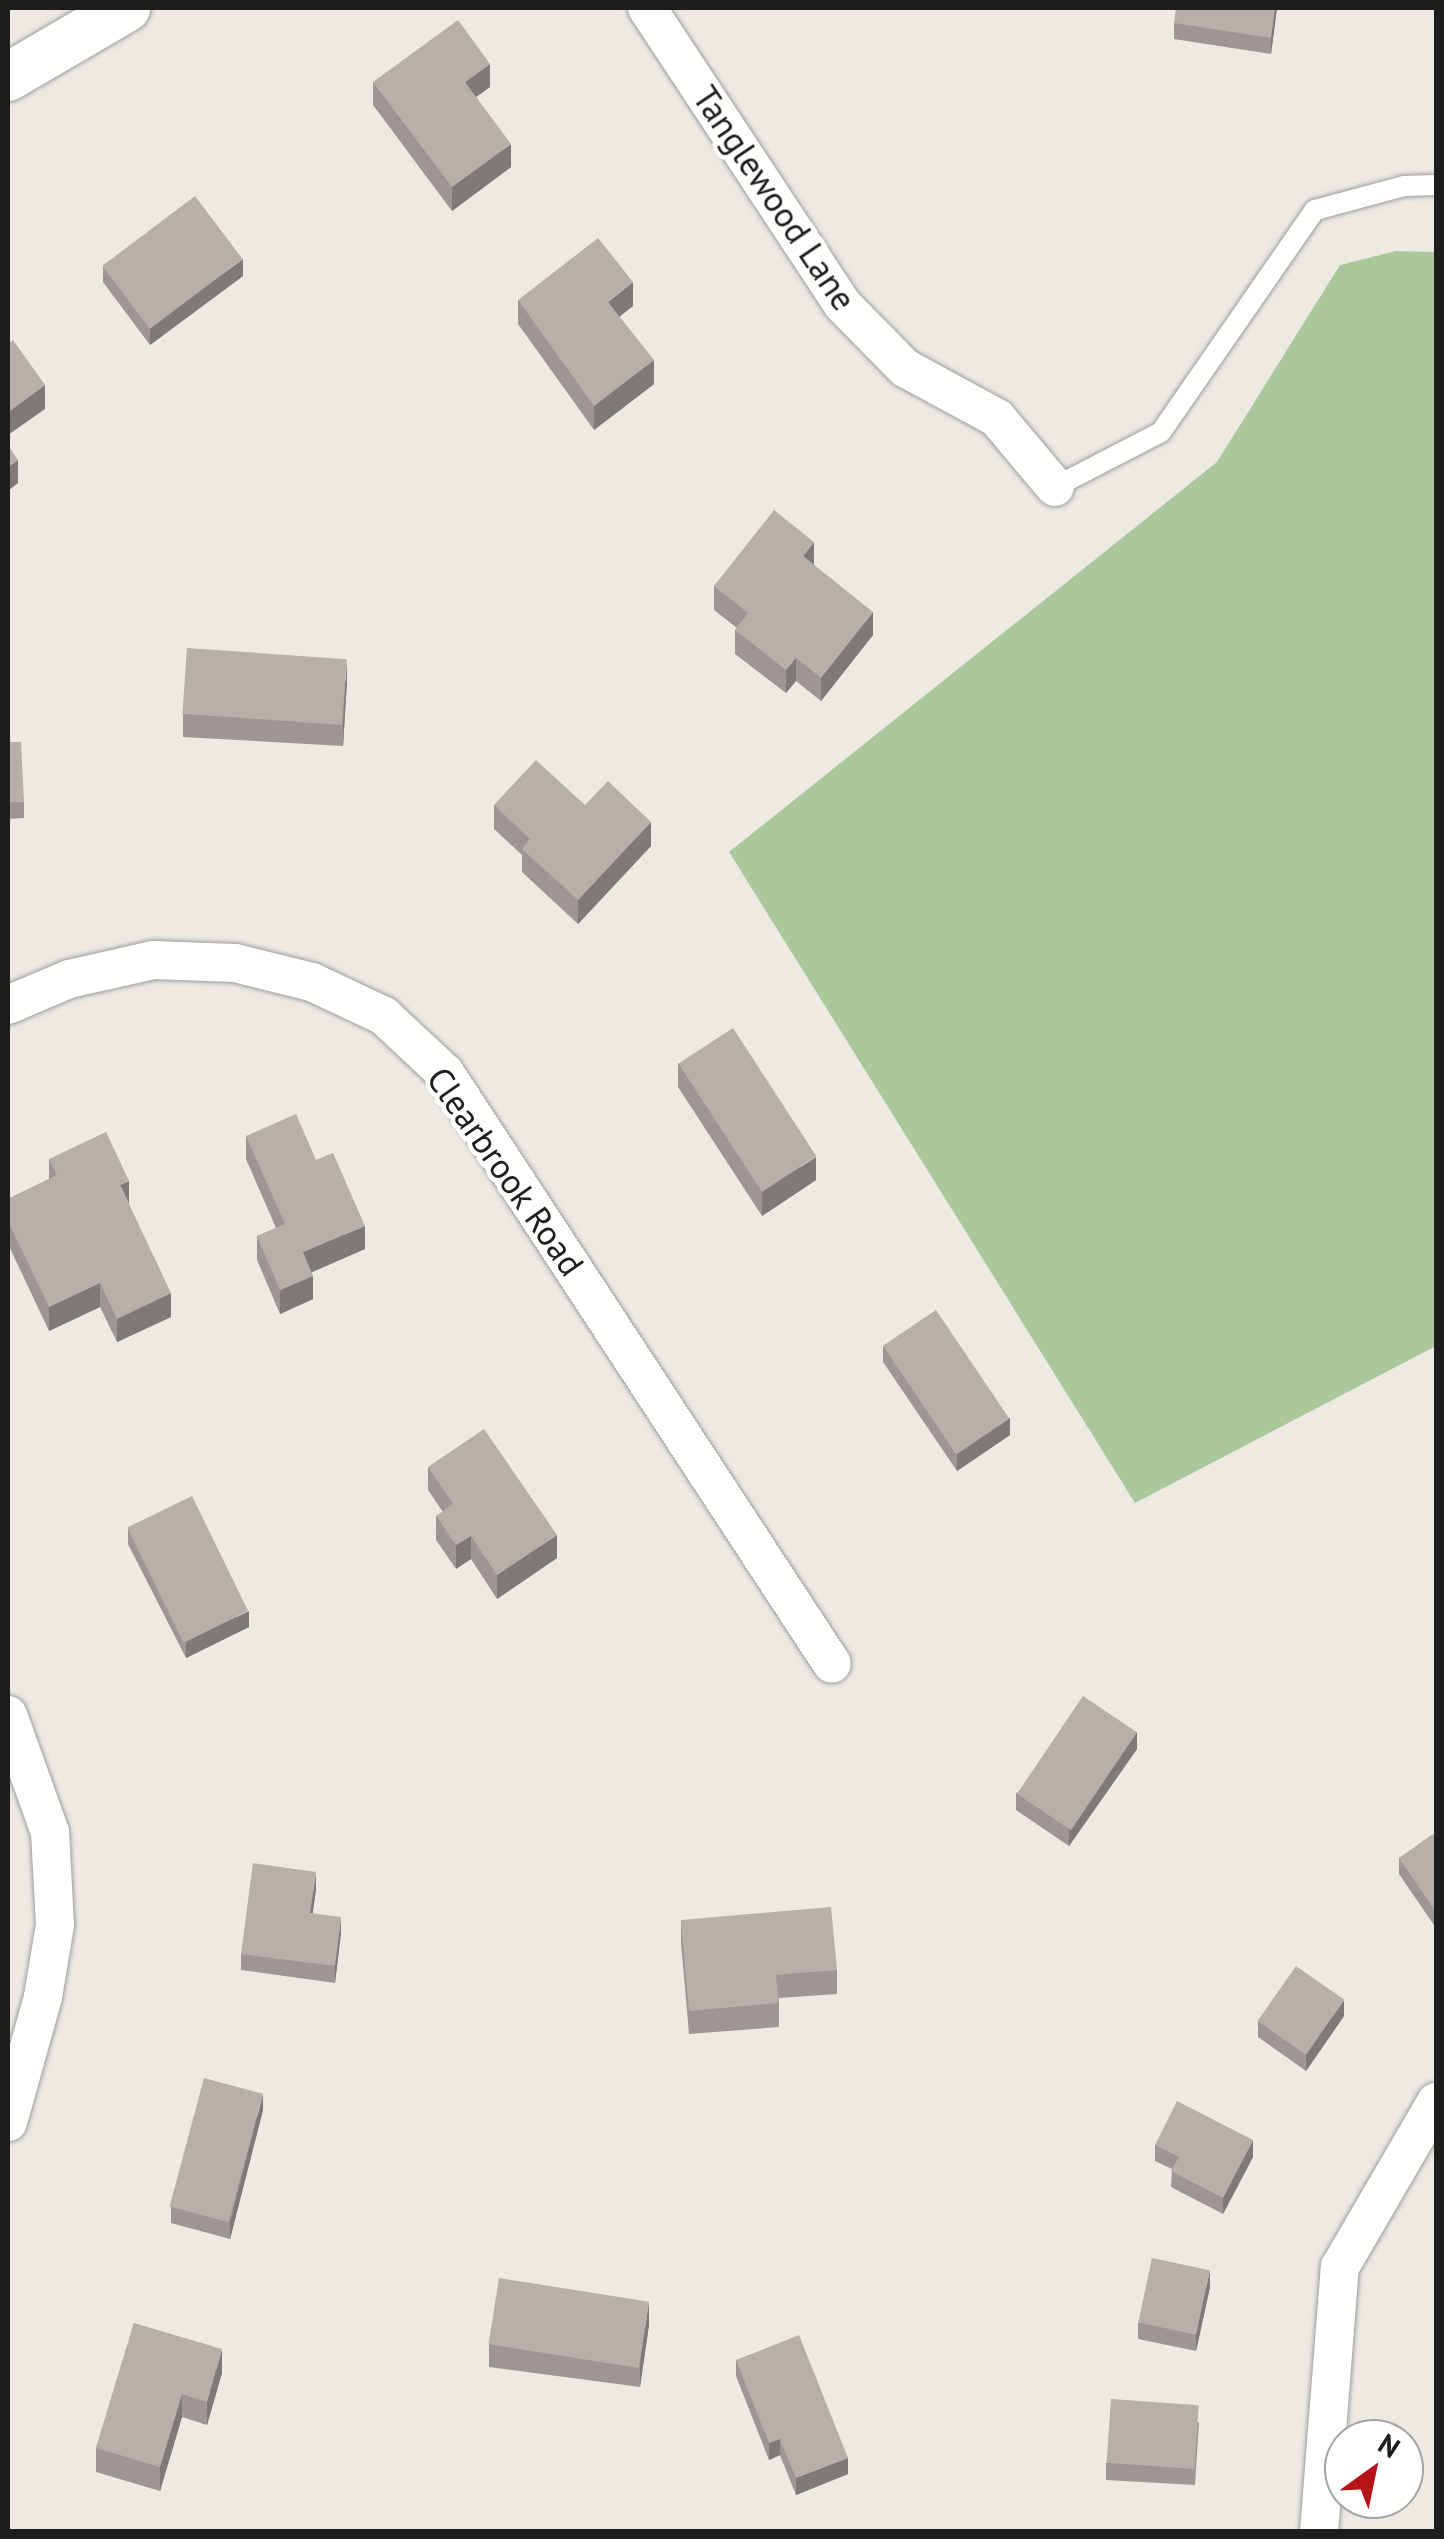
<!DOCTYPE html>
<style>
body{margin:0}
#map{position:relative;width:1444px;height:2539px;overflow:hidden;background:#edeae4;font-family:"PT Sans",sans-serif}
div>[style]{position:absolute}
.forest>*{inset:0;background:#abc89d}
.roads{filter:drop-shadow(0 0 2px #9e9e9e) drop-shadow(0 0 2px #9e9e9e)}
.service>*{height:20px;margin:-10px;padding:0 10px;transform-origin:10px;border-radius:10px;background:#fff}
.minor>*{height:38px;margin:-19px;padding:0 19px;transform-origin:19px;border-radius:19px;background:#fff}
.tertiary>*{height:48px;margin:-24px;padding:0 24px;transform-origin:24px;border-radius:24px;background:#fff}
.wall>*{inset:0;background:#9d9692}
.shaded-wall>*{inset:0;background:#7f7a77}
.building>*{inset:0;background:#b6afaa;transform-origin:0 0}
span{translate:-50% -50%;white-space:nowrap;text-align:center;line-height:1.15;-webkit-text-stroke:9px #fff;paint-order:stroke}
.street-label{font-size:35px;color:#1d1d1d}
.frame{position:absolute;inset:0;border:10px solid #1d1d1d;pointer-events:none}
.north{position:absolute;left:1324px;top:2419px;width:100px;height:100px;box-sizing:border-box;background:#fff;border:2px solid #a5a5a5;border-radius:50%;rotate:33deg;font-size:28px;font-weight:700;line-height:40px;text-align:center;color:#1d1d1d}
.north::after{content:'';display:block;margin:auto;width:35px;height:45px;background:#b51519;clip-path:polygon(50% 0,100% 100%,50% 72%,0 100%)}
</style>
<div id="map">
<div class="forest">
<i style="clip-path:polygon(1396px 251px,1436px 252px,1436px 1346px,1135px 1503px,729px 852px,1217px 462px,1340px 265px)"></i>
</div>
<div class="roads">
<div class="service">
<i style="left:1055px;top:487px;width:119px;rotate:-27.4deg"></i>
<i style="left:1161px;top:432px;width:270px;rotate:-55.3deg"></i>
<i style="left:1315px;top:210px;width:92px;rotate:-15.1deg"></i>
<i style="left:1404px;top:186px;width:32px;rotate:-2deg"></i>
</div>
<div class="minor">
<i style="left:647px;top:8px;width:354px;rotate:56.6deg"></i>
<i style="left:842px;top:304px;width:90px;rotate:45.5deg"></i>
<i style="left:905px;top:368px;width:105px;rotate:28.5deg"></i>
<i style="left:997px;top:418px;width:90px;rotate:50deg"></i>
<i style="left:8px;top:1005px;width:66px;rotate:-23.1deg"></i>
<i style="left:69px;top:979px;width:86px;rotate:-12.7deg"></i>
<i style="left:153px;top:960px;width:82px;rotate:2.1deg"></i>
<i style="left:235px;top:963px;width:79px;rotate:13.9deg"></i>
<i style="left:312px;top:982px;width:80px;rotate:25.3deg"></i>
<i style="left:384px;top:1016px;width:83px;rotate:43.1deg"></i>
<i style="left:445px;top:1073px;width:706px;rotate:56.78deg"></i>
<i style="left:8px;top:1715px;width:124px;rotate:70.3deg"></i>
<i style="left:50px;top:1832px;width:93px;rotate:86.9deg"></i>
<i style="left:55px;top:1925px;width:73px;rotate:99.5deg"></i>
<i style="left:43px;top:1997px;width:130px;rotate:105.6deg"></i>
<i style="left:1319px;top:2532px;width:266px;rotate:-85.5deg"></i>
<i style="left:1340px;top:2267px;width:191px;rotate:-59.8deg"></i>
</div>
<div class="tertiary">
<i style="left:8px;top:77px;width:137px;rotate:-30.3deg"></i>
</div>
</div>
<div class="wall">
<i style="clip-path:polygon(1277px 8px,1271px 54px,1174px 39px,1174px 23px)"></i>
<i style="clip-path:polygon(373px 82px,490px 87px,476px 97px,511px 167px,452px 211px,373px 105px)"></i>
<i style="clip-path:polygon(103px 266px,243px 276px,150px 345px,103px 282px)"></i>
<i style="clip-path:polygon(518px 300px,633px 306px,619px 316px,654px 384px,594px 430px,518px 324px)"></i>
<i style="clip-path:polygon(814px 565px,873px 635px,821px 701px,796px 681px,786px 693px,735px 654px,735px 630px,737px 628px,714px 610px,714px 586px)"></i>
<i style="clip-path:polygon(347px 681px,343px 746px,183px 737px,183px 714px)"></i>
<i style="clip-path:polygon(8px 742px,24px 802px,24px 818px,8px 819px)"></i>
<i style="clip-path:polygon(494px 805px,585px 805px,651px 846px,578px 924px,522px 872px,522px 855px,494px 829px)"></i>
<i style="clip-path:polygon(678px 1063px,816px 1180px,762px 1216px,678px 1087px)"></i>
<i style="clip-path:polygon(246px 1136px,365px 1249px,312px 1272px,313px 1299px,280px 1314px,257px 1260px,257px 1236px,276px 1228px,246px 1159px)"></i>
<i style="clip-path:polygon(49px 1159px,129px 1204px,171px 1317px,117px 1342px,100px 1307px,49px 1331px,8px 1244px,8px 1199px,49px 1179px)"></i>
<i style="clip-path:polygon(883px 1346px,1010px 1435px,957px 1471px,883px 1362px)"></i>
<i style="clip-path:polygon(428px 1467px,557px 1558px,497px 1599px,471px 1559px,456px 1569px,436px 1540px,436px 1516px,443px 1512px,428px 1490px)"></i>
<i style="clip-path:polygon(128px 1528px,249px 1627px,186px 1658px,128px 1544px)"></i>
<i style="clip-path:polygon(1137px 1749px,1069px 1846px,1016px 1810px,1016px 1793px)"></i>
<i style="clip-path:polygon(1436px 1839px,1436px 1928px,1399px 1874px,1399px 1858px)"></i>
<i style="clip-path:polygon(316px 1889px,313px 1913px,341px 1933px,335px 1983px,241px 1970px,241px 1954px)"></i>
<i style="clip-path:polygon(681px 1920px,837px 1970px,837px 1994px,779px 1998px,779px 2027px,689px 2034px,681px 1943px)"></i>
<i style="clip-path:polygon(1344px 2016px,1306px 2071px,1258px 2037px,1258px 2021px)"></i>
<i style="clip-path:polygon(263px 2110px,230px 2239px,171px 2223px,171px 2207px)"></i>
<i style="clip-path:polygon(1155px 2145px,1253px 2157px,1223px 2214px,1171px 2187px,1172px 2169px,1155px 2161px)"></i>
<i style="clip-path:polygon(1210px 2287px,1196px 2351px,1138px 2339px,1138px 2323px)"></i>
<i style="clip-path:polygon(134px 2323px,222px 2373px,207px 2425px,182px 2417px,160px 2491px,96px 2472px,96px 2448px)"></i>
<i style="clip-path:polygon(649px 2325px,640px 2387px,489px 2367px,489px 2344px)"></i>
<i style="clip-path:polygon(736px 2360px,848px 2474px,796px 2495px,780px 2455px,769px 2460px,736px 2376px)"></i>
<i style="clip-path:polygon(1199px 2422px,1195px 2485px,1106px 2480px,1106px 2463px)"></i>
</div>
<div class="shaded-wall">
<i style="clip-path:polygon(1275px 8px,1277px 8px,1271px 54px,1271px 38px)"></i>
<i style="clip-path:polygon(490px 64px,490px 87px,465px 105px,465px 82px)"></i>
<i style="clip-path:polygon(511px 144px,511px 167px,452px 211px,452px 187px)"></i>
<i style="clip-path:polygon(243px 259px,243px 276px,150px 345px,150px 328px)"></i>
<i style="clip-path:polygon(633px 282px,633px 306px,608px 326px,608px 302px)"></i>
<i style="clip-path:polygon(654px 360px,654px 384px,594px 430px,594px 406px)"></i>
<i style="clip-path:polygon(45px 385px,45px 409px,8px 435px,8px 412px)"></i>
<i style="clip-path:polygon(18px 460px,18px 483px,8px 491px,8px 467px)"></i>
<i style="clip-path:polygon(814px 542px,814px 566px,803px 556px)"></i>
<i style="clip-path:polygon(873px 612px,873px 635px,821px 701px,821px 678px)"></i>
<i style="clip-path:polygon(347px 658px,347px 681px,343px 746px,343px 723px)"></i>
<i style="clip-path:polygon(796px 658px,796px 681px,786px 693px,786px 670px)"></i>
<i style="clip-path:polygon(651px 822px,651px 846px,578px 924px,578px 900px)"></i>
<i style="clip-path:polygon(816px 1157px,816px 1180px,762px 1216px,762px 1192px)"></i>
<i style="clip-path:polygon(129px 1181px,129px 1204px,120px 1185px)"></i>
<i style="clip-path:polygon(365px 1226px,365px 1249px,303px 1276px,303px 1252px)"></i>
<i style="clip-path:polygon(313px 1276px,313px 1299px,280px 1314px,280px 1290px)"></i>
<i style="clip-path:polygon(100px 1283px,100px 1307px,49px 1331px,49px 1307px)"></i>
<i style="clip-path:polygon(171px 1293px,171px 1317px,117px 1342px,117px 1319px)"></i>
<i style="clip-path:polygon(1010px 1418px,1010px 1435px,957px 1471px,957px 1454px)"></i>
<i style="clip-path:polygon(557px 1535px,557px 1558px,497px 1599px,497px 1575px)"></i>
<i style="clip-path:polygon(471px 1536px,471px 1559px,456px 1569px,456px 1545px)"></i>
<i style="clip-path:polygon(249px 1611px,249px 1627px,186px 1658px,186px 1642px)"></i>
<i style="clip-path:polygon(1137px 1732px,1137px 1749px,1069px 1846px,1069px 1830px)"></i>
<i style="clip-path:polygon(316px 1872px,316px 1889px,310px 1929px,310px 1913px)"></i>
<i style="clip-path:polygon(341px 1917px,341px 1933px,335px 1983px,335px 1966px)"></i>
<i style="clip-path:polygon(1344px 2000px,1344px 2016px,1306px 2071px,1306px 2055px)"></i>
<i style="clip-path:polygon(263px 2094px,263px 2110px,230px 2239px,230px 2223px)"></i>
<i style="clip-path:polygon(1253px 2140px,1253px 2157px,1223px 2214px,1223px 2198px)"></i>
<i style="clip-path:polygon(1210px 2270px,1210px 2287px,1196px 2351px,1196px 2335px)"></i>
<i style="clip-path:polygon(649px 2301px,649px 2325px,640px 2387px,640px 2364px)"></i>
<i style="clip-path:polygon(222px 2349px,222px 2373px,207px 2425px,207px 2402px)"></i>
<i style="clip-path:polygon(182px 2394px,182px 2417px,160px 2491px,160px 2467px)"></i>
<i style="clip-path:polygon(780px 2439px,780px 2455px,769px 2460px,769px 2443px)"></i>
<i style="clip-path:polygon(848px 2458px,848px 2474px,796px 2495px,796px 2478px)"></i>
</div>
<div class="building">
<i style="clip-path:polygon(1176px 8px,1275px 8px,1271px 38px,1174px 23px)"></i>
<i style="clip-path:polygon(458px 20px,490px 64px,465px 82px,511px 144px,452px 187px,373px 82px)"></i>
<i style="left:195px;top:196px;width:79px;height:116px;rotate:53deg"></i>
<i style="clip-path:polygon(598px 238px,633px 282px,608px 302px,654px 360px,594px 406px,518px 300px)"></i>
<i style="clip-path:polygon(13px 340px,45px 385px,8px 412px,8px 344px)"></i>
<i style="clip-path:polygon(8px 445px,18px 460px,8px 467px)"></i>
<i style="clip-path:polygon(774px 510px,814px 542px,803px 556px,873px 612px,821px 678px,796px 658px,786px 670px,735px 630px,748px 613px,714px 586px)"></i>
<i style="left:187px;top:648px;width:160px;height:66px;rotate:4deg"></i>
<i style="clip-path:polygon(8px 742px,21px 742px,24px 802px,8px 802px)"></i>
<i style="clip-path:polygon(536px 760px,585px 805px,608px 781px,651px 822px,578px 900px,522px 849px,530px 839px,494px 805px)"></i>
<i style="left:733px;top:1028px;width:153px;height:65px;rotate:57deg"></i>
<i style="clip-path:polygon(296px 1114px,316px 1160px,333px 1153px,365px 1226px,303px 1252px,313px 1276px,280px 1290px,257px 1236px,285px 1224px,246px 1136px)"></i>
<i style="clip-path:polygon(106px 1132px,129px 1181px,120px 1185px,171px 1293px,117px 1319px,100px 1283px,49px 1307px,8px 1221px,8px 1199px,57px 1175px,49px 1159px)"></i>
<i style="left:936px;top:1310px;width:131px;height:64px;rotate:56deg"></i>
<i style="clip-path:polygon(484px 1429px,557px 1535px,497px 1575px,471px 1536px,456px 1545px,436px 1516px,453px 1504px,428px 1467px)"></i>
<i style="left:192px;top:1496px;width:128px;height:72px;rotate:64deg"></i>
<i style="left:1083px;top:1696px;width:65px;height:118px;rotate:34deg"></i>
<i style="clip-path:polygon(1433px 1834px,1436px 1839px,1436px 1912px,1399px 1858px)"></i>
<i style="clip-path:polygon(253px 1863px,316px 1872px,310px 1913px,341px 1917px,335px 1966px,241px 1954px)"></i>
<i style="clip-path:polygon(831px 1907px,837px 1970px,776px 1975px,779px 2003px,689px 2011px,681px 1920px)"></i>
<i style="left:1296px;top:1966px;width:59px;height:67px;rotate:35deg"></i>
<i style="left:204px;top:2078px;width:61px;height:133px;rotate:15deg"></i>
<i style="clip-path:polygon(1177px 2101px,1253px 2140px,1223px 2198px,1171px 2171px,1179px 2157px,1155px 2145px)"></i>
<i style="left:1152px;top:2258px;width:59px;height:66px;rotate:12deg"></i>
<i style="left:499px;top:2278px;width:152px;height:67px;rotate:9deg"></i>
<i style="clip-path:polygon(134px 2323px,222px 2349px,207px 2402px,182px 2394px,160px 2467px,96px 2448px)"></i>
<i style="clip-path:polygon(799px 2335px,848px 2458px,796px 2478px,780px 2439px,769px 2443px,736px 2360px)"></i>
<i style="left:1111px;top:2399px;width:88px;height:64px;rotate:4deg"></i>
</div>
<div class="street-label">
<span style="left:775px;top:198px;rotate:56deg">Tanglewood Lane</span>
<span style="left:506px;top:1171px;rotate:55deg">Clearbrook Road</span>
</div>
<div class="frame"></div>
<div class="north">N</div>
</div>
